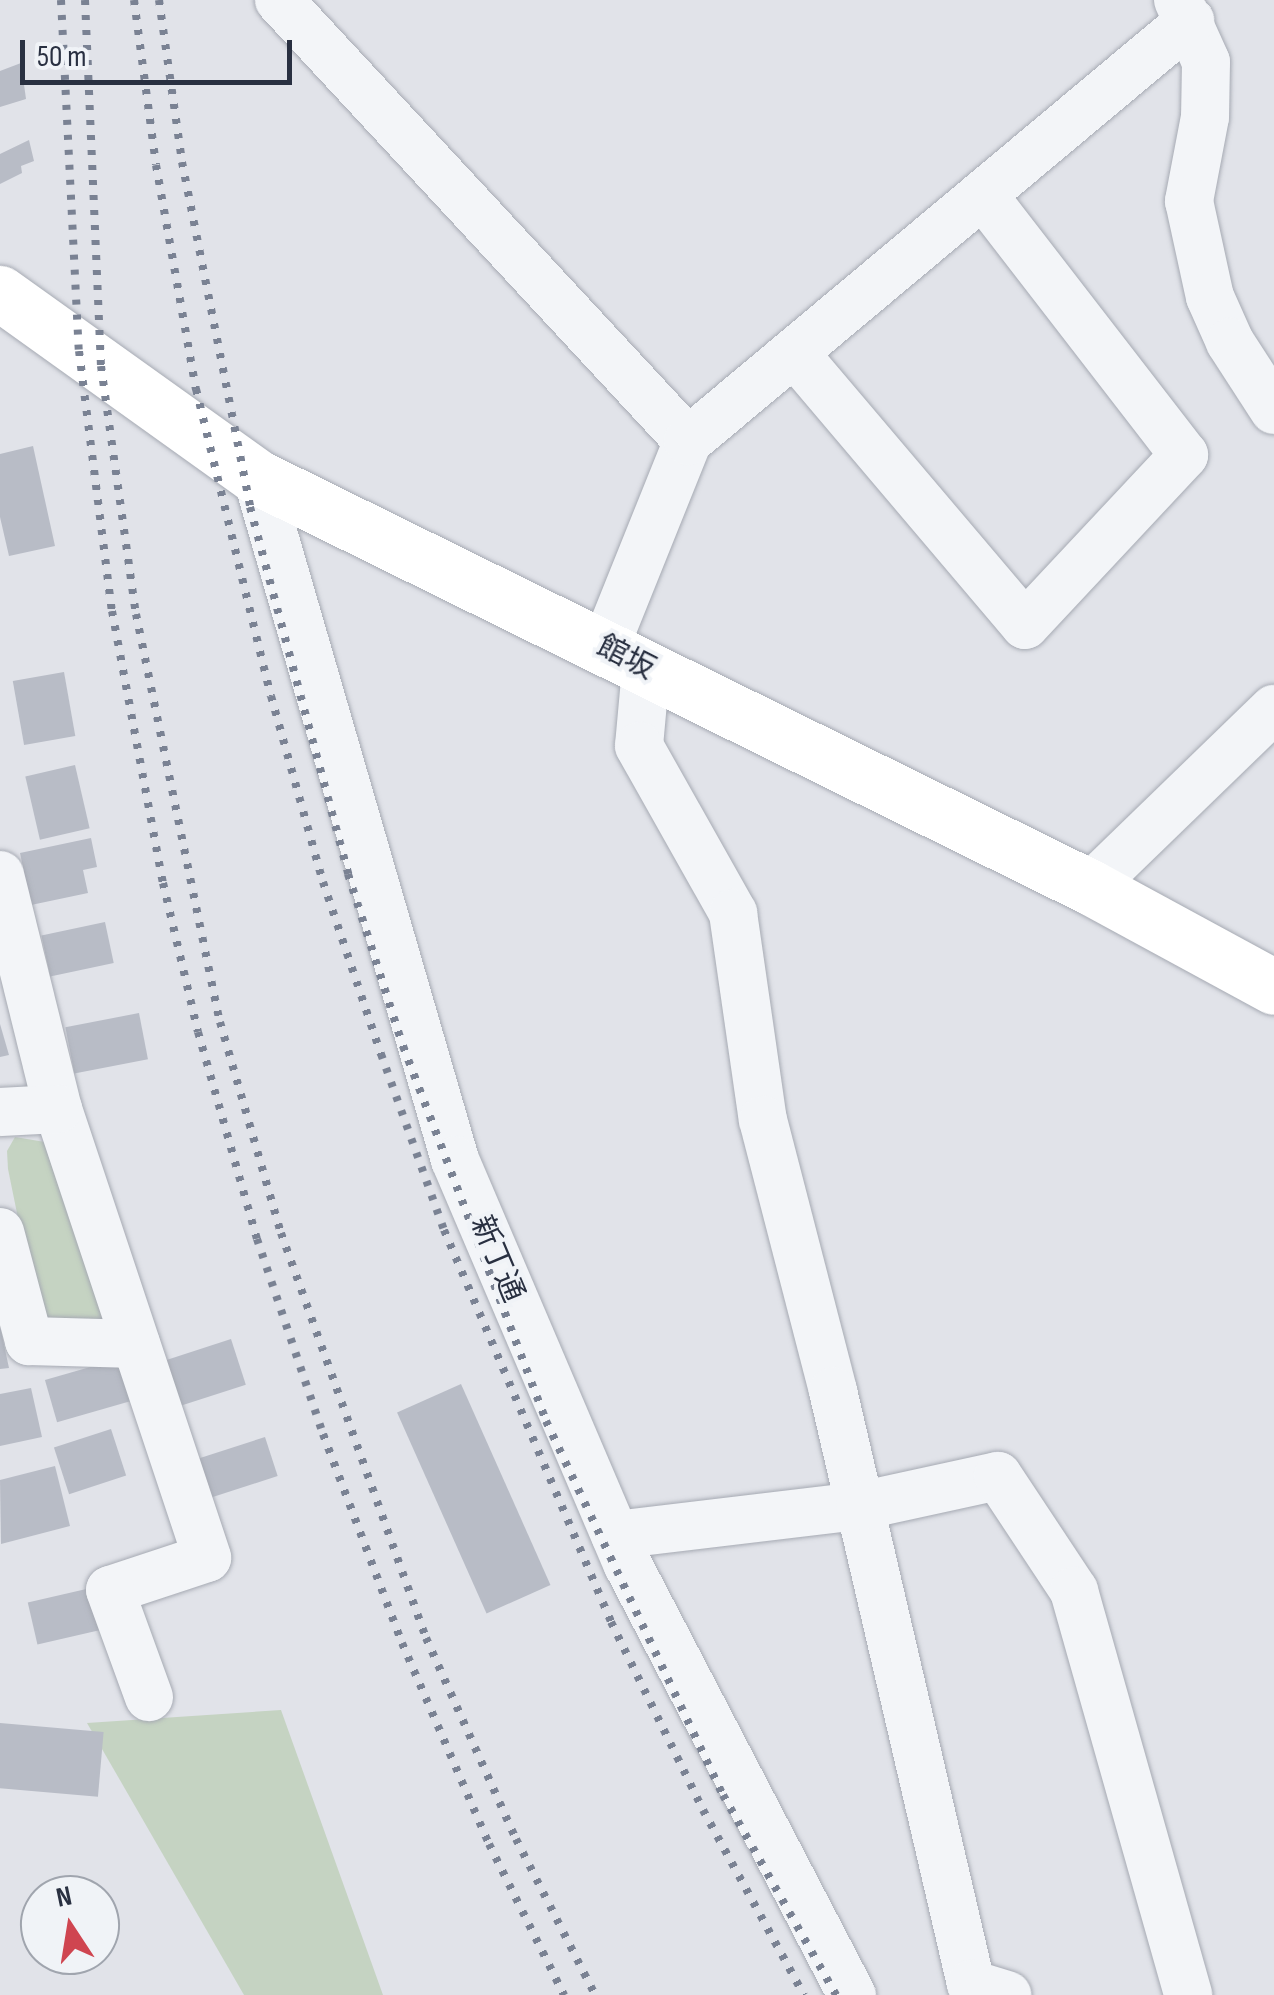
<!DOCTYPE html>
<meta charset="utf-8">
<style>
body{margin:0}
#map{position:relative;width:1274px;height:1995px;overflow:hidden;background:#e1e3e9;font-family:"Sofia Sans Condensed","Noto Sans JP",sans-serif}
div>[style]{position:absolute}
.green>*{inset:0;background:#c5d3c2}
.building>*{inset:0;background:#b8bcc6;transform-origin:0 0}
.roads{filter:drop-shadow(0 0 2px #a6aab3) drop-shadow(0 0 2px #a6aab3)}
.minor>*{height:48px;margin:-24px;padding:0 24px;transform-origin:24px;border-radius:24px;background:#f3f5f8}
.major>*{height:55px;margin:-27.5px;padding:0 27.5px;transform-origin:27.5px;border-radius:27.5px;background:#fff}
.rail>*{height:8px;margin-top:-4px;transform-origin:0;background:repeating-linear-gradient(90deg,#7a8293 0 5px,transparent 0 15px)}
span{translate:-50% -50%;white-space:nowrap;text-align:center;line-height:1.15;-webkit-text-stroke:8px #f0f3f7;paint-order:stroke}
.street-label{font-size:30px;color:#293041}
.north{position:absolute;left:20px;top:1875px;width:100px;height:100px;box-sizing:border-box;background:#f0f3f7;border:2px solid #a0a5ae;border-radius:50%;rotate:348deg;font-size:28px;font-weight:700;line-height:40px;text-align:center;color:#293041}
.north::after{content:'';display:block;margin:auto;width:35px;height:45px;background:#cf4550;clip-path:polygon(50% 0,100% 100%,50% 72%,0 100%)}
.scale{position:absolute;left:20px;top:40px;width:272px;height:45px;box-sizing:border-box;border:5px solid #293041;border-top:0;padding-left:12px;font-size:30px;line-height:35px;white-space:nowrap;color:#293041;-webkit-text-stroke:8px #f0f3f7;paint-order:stroke}
</style>
<div id="map">
<div class="green">
<i style="clip-path:polygon(15px 1137px,57px 1144px,121px 1328px,40px 1326px,8px 1169px,7px 1151px)"></i>
<i style="clip-path:polygon(281px 1710px,383px 1995px,244px 1995px,87px 1723px)"></i>
</div>
<div class="building">
<i style="clip-path:polygon(21px 63px,26px 99px,0 107px,0 71px)"></i>
<i style="clip-path:polygon(29px 140px,34px 161px,21px 166px,22px 173px,0 184px,0 154px)"></i>
<i style="clip-path:polygon(33px 446px,55px 546px,9px 556px,0 517px,0 454px)"></i>
<i style="left:64px;top:672px;width:65px;height:52px;rotate:80deg"></i>
<i style="left:75px;top:765px;width:65px;height:51px;rotate:77deg"></i>
<i style="clip-path:polygon(91px 838px,97px 867px,83px 870px,88px 893px,31px 905px,20px 853px)"></i>
<i style="left:105px;top:922px;width:42px;height:65px;rotate:78deg"></i>
<i style="left:139px;top:1013px;width:47px;height:75px;rotate:79deg"></i>
<i style="clip-path:polygon(0 1024px,9px 1055px,0 1057px)"></i>
<i style="clip-path:polygon(0 1326px,9px 1368px,0 1369px)"></i>
<i style="left:231px;top:1339px;width:48px;height:71px;rotate:72deg"></i>
<i style="left:118px;top:1359px;width:44px;height:76px;rotate:74deg"></i>
<i style="left:461px;top:1384px;width:220px;height:70px;rotate:66deg"></i>
<i style="clip-path:polygon(31px 1388px,42px 1437px,0 1446px,0 1394px)"></i>
<i style="left:111px;top:1429px;width:49px;height:60px;rotate:72deg"></i>
<i style="left:265px;top:1437px;width:41px;height:69px;rotate:72deg"></i>
<i style="clip-path:polygon(55px 1466px,70px 1526px,1px 1544px,0 1480px)"></i>
<i style="left:95px;top:1587px;width:43px;height:69px;rotate:77deg"></i>
<i style="left:0;top:1723px;width:104px;height:65px;rotate:5deg"></i>
</div>
<div class="roads">
<div class="minor">
<i style="left:279px;top:0;width:601px;rotate:47.16deg"></i>
<i style="left:1178px;top:0;width:68px;rotate:65.7deg"></i>
<i style="left:1206px;top:62px;width:55px;rotate:91deg"></i>
<i style="left:1205px;top:117px;width:86px;rotate:100.8deg"></i>
<i style="left:1189px;top:201px;width:98px;rotate:77.7deg"></i>
<i style="left:1210px;top:297px;width:49px;rotate:66deg"></i>
<i style="left:1230px;top:342px;width:81px;rotate:57.1deg"></i>
<i style="left:796px;top:355px;width:354px;rotate:49.7deg"></i>
<i style="left:1025px;top:625px;width:233px;rotate:-46.9deg"></i>
<i style="left:1184px;top:455px;width:329px;rotate:-127.7deg"></i>
<i style="left:257px;top:477px;width:711px;rotate:73.83deg"></i>
<i style="left:455px;top:1160px;width:440px;rotate:66.9deg"></i>
<i style="left:628px;top:1565px;width:485px;rotate:62.5deg"></i>
<i style="left:605px;top:647px;width:222px;rotate:-68.1deg"></i>
<i style="left:688px;top:441px;width:655px;rotate:-39.92deg"></i>
<i style="left:646px;top:669px;width:77px;rotate:95.2deg"></i>
<i style="left:639px;top:746px;width:192px;rotate:60.6deg"></i>
<i style="left:733px;top:913px;width:209px;rotate:81.8deg"></i>
<i style="left:763px;top:1120px;width:280px;rotate:75.5deg"></i>
<i style="left:833px;top:1391px;width:609px;rotate:76.9deg"></i>
<i style="left:971px;top:1984px;width:38px;rotate:17deg"></i>
<i style="left:0;top:875px;width:241px;rotate:76.1deg"></i>
<i style="left:58px;top:1109px;width:473px;rotate:71.6deg"></i>
<i style="left:207px;top:1558px;width:102px;rotate:161.7deg"></i>
<i style="left:110px;top:1590px;width:114px;rotate:70deg"></i>
<i style="left:1090px;top:887px;width:256px;rotate:-44.1deg"></i>
<i style="left:0;top:1112px;width:58px;rotate:-3deg"></i>
<i style="left:0;top:1232px;width:113px;rotate:75.1deg"></i>
<i style="left:29px;top:1341px;width:107px;rotate:1.6deg"></i>
<i style="left:615px;top:1535px;width:247px;rotate:-6.8deg"></i>
<i style="left:860px;top:1506px;width:141px;rotate:-12.3deg"></i>
<i style="left:998px;top:1476px;width:138px;rotate:56.5deg"></i>
<i style="left:1074px;top:1591px;width:420px;rotate:74.2deg"></i>
</div>
<div class="major">
<i style="left:0;top:293px;width:316px;rotate:35.6deg"></i>
<i style="left:257px;top:477px;width:928px;rotate:26.21deg"></i>
<i style="left:1090px;top:887px;width:209px;rotate:28.5deg"></i>
</div>
</div>
<div class="rail">
<i style="left:61px;top:0;width:351px;rotate:87.1deg"></i>
<i style="left:79px;top:351px;width:262px;rotate:82.8deg"></i>
<i style="left:112px;top:611px;width:277px;rotate:79.4deg"></i>
<i style="left:163px;top:883px;width:153px;rotate:76.8deg"></i>
<i style="left:198px;top:1032px;width:215px;rotate:74.1deg"></i>
<i style="left:257px;top:1239px;width:206px;rotate:71.3deg"></i>
<i style="left:323px;top:1434px;width:223px;rotate:69.3deg"></i>
<i style="left:402px;top:1643px;width:219px;rotate:66.6deg"></i>
<i style="left:489px;top:1844px;width:169px;rotate:63.6deg"></i>
<i style="left:85px;top:0;width:366px;rotate:87.5deg"></i>
<i style="left:101px;top:366px;width:250px;rotate:82deg"></i>
<i style="left:136px;top:614px;width:417px;rotate:78.4deg"></i>
<i style="left:220px;top:1022px;width:220px;rotate:73.9deg"></i>
<i style="left:281px;top:1233px;width:430px;rotate:70.3deg"></i>
<i style="left:426px;top:1638px;width:220px;rotate:65.9deg"></i>
<i style="left:516px;top:1839px;width:175px;rotate:63.1deg"></i>
<i style="left:134px;top:0;width:166px;rotate:82.4deg"></i>
<i style="left:156px;top:165px;width:228px;rotate:79.9deg"></i>
<i style="left:196px;top:389px;width:316px;rotate:76.3deg"></i>
<i style="left:271px;top:696px;width:193px;rotate:74.4deg"></i>
<i style="left:323px;top:882px;width:182px;rotate:71.4deg"></i>
<i style="left:381px;top:1054px;width:187px;rotate:70.3deg"></i>
<i style="left:444px;top:1230px;width:426px;rotate:66.9deg"></i>
<i style="left:611px;top:1622px;width:209px;rotate:63.9deg"></i>
<i style="left:703px;top:1810px;width:211px;rotate:61.4deg"></i>
<i style="left:159px;top:0;width:164px;rotate:81.9deg"></i>
<i style="left:182px;top:162px;width:352px;rotate:78.8deg"></i>
<i style="left:250px;top:507px;width:380px;rotate:75deg"></i>
<i style="left:348px;top:874px;width:181px;rotate:72.3deg"></i>
<i style="left:403px;top:1046px;width:401px;rotate:69.1deg"></i>
<i style="left:546px;top:1421px;width:414px;rotate:64.7deg"></i>
<i style="left:723px;top:1795px;width:230px;rotate:60.5deg"></i>
</div>
<div class="street-label">
<span style="left:626px;top:658px;rotate:27deg">館坂</span>
<span style="left:497px;top:1259px;rotate:67deg">新丁通</span>
</div>
<div class="north">N</div>
<div class="scale">50 m</div>
</div>
